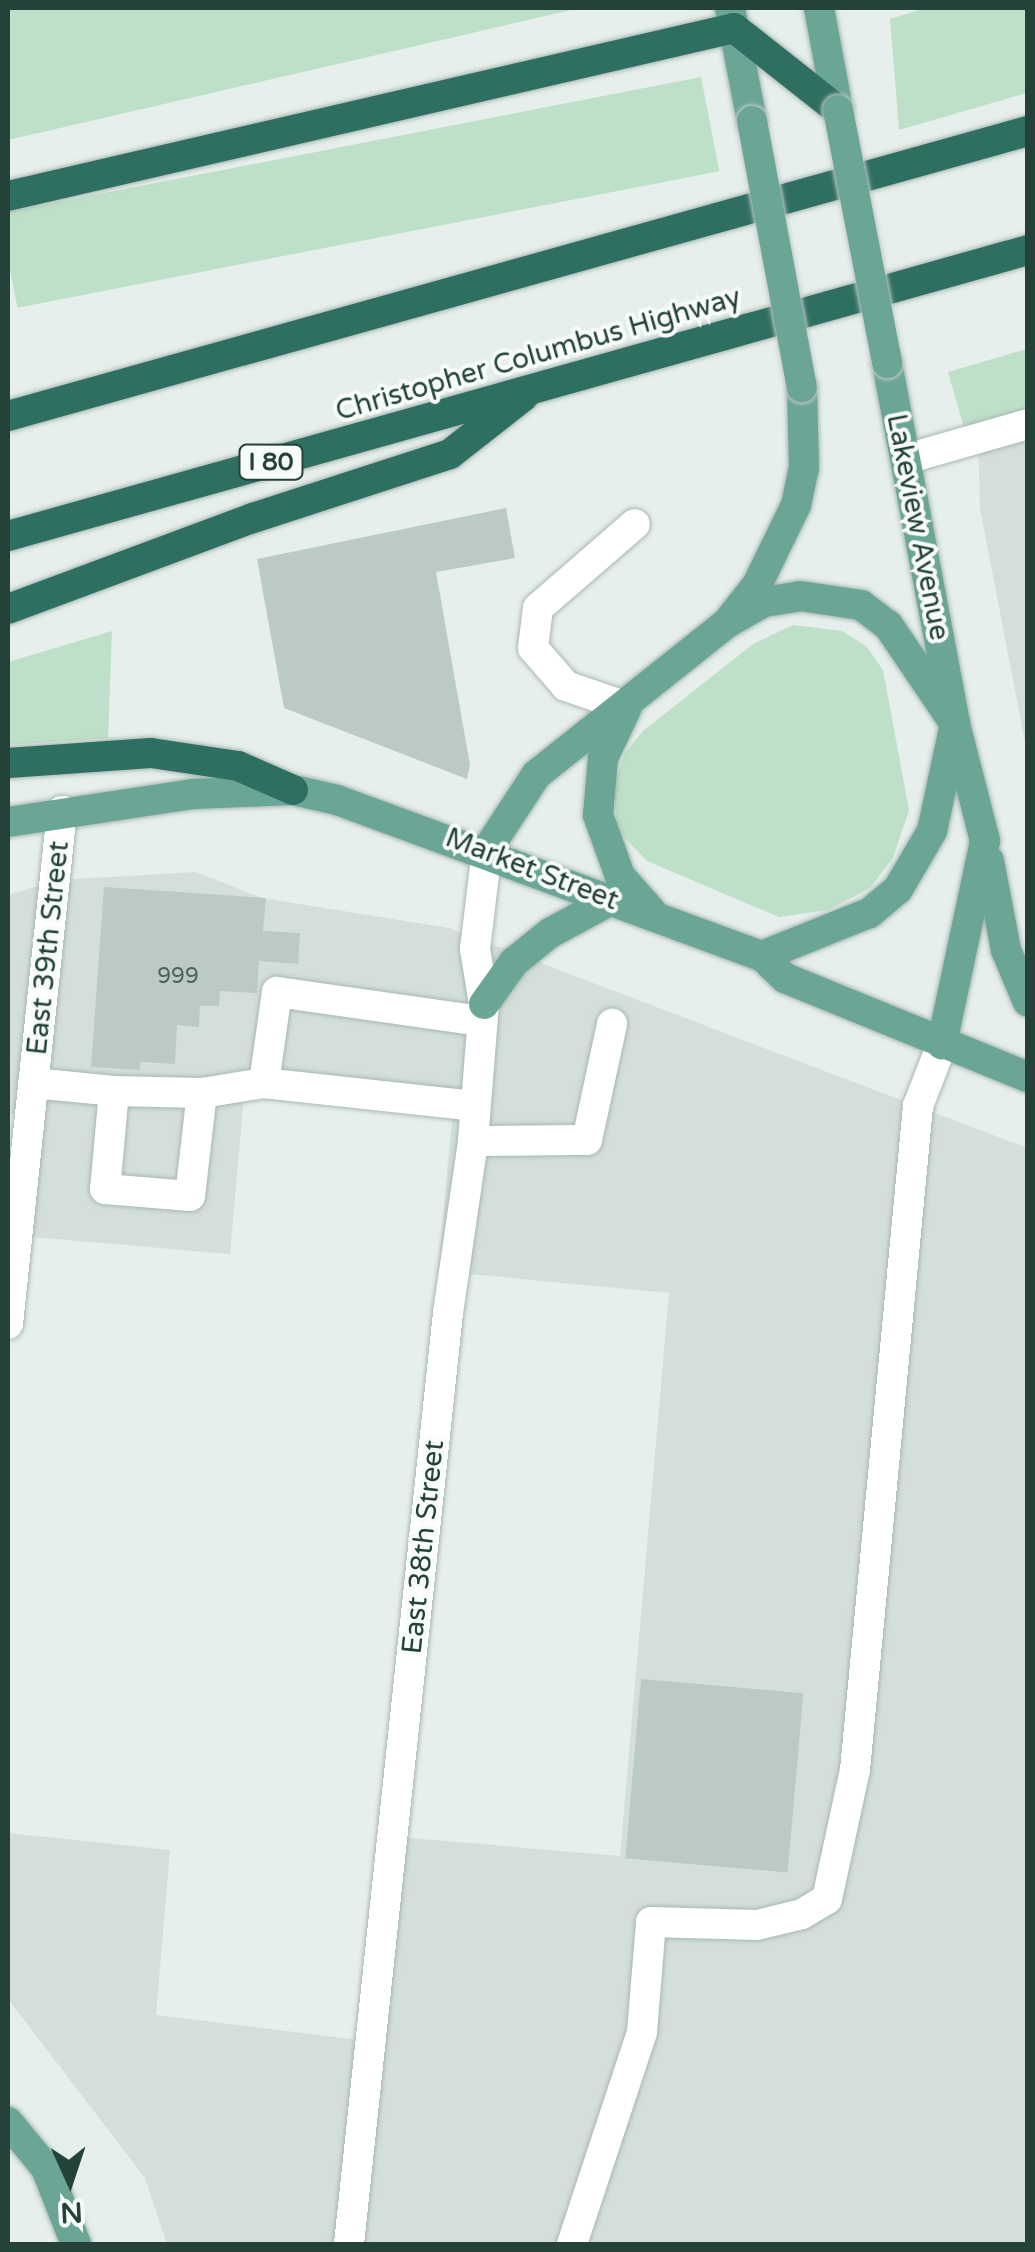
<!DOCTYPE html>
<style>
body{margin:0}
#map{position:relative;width:1035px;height:2252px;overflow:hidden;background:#e6efeb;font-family:"Varela Round",sans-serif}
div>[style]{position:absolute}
.built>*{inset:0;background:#d4dfda}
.green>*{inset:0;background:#bfe0c8;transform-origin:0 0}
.building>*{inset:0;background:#bbcac4;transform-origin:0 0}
.roads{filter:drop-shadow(0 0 2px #a8b8b2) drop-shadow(0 0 2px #a8b8b2)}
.minor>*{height:30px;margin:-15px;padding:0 15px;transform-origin:15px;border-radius:15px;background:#fff}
.major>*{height:30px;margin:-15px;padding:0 15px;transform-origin:15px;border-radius:15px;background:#6aa596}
.highway>*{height:30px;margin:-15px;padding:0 15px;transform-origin:15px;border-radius:15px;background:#2f6f62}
.bridges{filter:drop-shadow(0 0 2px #c2cac8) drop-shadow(0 0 2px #c2cac8)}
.major-bridge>*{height:30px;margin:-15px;padding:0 15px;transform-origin:15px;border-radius:15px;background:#6aa596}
span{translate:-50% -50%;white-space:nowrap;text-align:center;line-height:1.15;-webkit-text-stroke:8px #f7fbf9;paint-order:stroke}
.number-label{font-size:22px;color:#4a645c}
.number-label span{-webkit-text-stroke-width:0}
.shield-label span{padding:2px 8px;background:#f7fbf9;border:2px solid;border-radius:8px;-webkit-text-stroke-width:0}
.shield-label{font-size:25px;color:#24423a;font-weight:700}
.street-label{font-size:28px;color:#24423a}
.frame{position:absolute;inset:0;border:10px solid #24423a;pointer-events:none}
.north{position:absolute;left:20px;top:2132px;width:100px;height:100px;-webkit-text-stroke:8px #f7fbf9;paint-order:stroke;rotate:177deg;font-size:28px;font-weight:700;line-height:40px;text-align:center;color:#24423a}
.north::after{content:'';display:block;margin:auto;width:35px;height:45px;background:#24423a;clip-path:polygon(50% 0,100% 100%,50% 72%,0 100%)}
</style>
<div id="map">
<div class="built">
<i style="clip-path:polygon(1027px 421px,1027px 753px,980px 508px,978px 436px)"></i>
<i style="clip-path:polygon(196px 872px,262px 898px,449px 928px,1027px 1148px,1027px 2244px,167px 2244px,145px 2178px,8px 1999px,8px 1833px,170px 1850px,156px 2015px,367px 2041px,386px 1836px,620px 1856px,669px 1293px,438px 1271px,452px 1119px,244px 1096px,230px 1254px,8px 1235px,20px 1112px,8px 1115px,8px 895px,58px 880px)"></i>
</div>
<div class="green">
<i style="clip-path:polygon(8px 8px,580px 8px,8px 140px)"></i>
<i style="clip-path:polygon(926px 8px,1027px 8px,1027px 93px,899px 130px,890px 19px)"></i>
<i style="left:701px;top:77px;width:96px;height:715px;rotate:79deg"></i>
<i style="clip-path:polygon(1027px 349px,1027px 412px,965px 431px,948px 372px)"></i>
<i style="clip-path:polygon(793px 625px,842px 631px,866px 646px,883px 670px,909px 810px,893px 858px,870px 888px,828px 910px,779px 917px,647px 861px,618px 831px,613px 788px,625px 753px,643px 731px,753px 644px)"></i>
<i style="clip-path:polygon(112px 631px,108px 738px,8px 745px,8px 662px)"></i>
</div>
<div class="building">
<i style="clip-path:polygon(506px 508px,515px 558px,436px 572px,470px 765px,467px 779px,284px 708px,257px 559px)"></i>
<i style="clip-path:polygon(104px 887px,266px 898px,263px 931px,300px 933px,298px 964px,259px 961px,257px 993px,220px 991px,219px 1006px,200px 1006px,199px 1027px,177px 1025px,175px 1064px,140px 1062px,140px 1070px,91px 1067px)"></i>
<i style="left:641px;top:1679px;width:163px;height:180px;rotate:5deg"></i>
</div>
<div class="roads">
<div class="minor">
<i style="left:906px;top:459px;width:127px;rotate:-16deg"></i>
<i style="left:627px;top:707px;width:65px;rotate:-161deg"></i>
<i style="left:566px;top:686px;width:50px;rotate:-131deg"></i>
<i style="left:533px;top:648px;width:40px;rotate:-82.9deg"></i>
<i style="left:538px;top:608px;width:128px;rotate:-40.9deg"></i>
<i style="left:33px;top:1083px;width:81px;rotate:5.6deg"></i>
<i style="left:114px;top:1091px;width:98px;rotate:95.2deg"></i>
<i style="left:105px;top:1189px;width:85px;rotate:4.7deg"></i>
<i style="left:190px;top:1196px;width:104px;rotate:-83.4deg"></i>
<i style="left:114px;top:1091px;width:88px;rotate:1.3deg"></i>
<i style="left:202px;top:1093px;width:63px;rotate:-9.2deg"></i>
<i style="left:475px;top:1106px;width:212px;rotate:-173.8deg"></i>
<i style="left:264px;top:1083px;width:92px;rotate:-81.9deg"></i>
<i style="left:277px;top:992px;width:206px;rotate:8.1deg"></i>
<i style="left:473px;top:1141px;width:114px;rotate:-0.5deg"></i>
<i style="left:587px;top:1140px;width:119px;rotate:-77.8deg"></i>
<i style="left:8px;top:1324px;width:516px;rotate:-83.99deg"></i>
<i style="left:349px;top:2244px;width:936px;rotate:-83.93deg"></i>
<i style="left:448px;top:1313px;width:174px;rotate:-81.7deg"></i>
<i style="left:473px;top:1141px;width:137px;rotate:-85.4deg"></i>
<i style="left:484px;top:1004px;width:56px;rotate:-99.3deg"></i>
<i style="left:475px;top:949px;width:100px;rotate:-83.1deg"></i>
<i style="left:572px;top:2244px;width:223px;rotate:-71.7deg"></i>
<i style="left:642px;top:2032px;width:110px;rotate:-85.3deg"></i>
<i style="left:651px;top:1922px;width:106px;rotate:1.6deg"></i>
<i style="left:757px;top:1925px;width:46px;rotate:-13.7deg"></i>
<i style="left:802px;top:1914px;width:29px;rotate:-31deg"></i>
<i style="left:827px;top:1899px;width:132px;rotate:-77.8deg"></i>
<i style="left:855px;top:1770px;width:667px;rotate:-84.58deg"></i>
<i style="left:918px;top:1106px;width:66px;rotate:-68.8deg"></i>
</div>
<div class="major">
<i style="left:730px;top:8px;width:115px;rotate:79deg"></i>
<i style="left:819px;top:8px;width:104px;rotate:79.4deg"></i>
<i style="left:887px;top:363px;width:367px;rotate:79.3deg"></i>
<i style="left:955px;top:724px;width:121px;rotate:75.6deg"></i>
<i style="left:985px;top:841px;width:208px;rotate:102deg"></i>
<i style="left:727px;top:623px;width:43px;rotate:-29.6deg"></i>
<i style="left:764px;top:602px;width:36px;rotate:-9deg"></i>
<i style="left:800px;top:596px;width:62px;rotate:8.4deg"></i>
<i style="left:861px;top:605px;width:34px;rotate:37deg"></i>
<i style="left:888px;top:625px;width:120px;rotate:55.9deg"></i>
<i style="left:955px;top:724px;width:109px;rotate:102.1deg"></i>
<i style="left:932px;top:831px;width:67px;rotate:120.4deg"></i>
<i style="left:898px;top:889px;width:38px;rotate:140deg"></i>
<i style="left:869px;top:913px;width:115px;rotate:158.1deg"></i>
<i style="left:627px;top:707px;width:56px;rotate:115.2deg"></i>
<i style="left:603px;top:758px;width:57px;rotate:95deg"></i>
<i style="left:598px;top:815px;width:65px;rotate:70.2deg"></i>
<i style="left:620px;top:876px;width:47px;rotate:48.5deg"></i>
<i style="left:8px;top:822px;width:187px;rotate:-8.6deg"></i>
<i style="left:193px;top:794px;width:100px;rotate:-2.3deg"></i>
<i style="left:293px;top:790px;width:45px;rotate:12.8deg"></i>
<i style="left:337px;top:800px;width:453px;rotate:20.2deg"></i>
<i style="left:762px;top:956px;width:32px;rotate:44deg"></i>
<i style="left:785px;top:978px;width:262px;rotate:22.2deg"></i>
<i style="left:487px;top:850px;width:90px;rotate:-56.8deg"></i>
<i style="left:536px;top:775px;width:244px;rotate:-38.5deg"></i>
<i style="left:727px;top:623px;width:48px;rotate:-51.7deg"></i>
<i style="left:757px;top:585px;width:89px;rotate:-64deg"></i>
<i style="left:796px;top:505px;width:38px;rotate:-78deg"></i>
<i style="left:804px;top:468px;width:81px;rotate:-91.4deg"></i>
<i style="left:989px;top:861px;width:91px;rotate:79.2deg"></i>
<i style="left:1006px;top:950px;width:56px;rotate:67.1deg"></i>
<i style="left:484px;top:1004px;width:52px;rotate:-54.5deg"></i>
<i style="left:514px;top:962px;width:46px;rotate:-38.9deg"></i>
<i style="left:550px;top:933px;width:72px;rotate:-28.4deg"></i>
<i style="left:8px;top:2122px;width:60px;rotate:50.4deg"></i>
<i style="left:46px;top:2168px;width:82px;rotate:68.5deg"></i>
</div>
<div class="highway">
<i style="left:8px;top:196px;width:745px;rotate:-13.03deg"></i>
<i style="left:734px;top:28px;width:132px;rotate:38.3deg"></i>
<i style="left:8px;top:416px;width:1059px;rotate:-15.61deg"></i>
<i style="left:8px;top:536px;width:1059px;rotate:-15.66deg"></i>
<i style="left:8px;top:609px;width:261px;rotate:-20.4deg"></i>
<i style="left:253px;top:518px;width:207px;rotate:-18deg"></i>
<i style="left:450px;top:454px;width:94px;rotate:-38.1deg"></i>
<i style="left:8px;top:763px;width:143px;rotate:-4deg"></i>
<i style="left:151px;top:753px;width:88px;rotate:8.5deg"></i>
<i style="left:238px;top:766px;width:60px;rotate:23.6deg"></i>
</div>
</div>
<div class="bridges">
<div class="major-bridge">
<i style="left:838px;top:110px;width:258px;rotate:79deg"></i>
<i style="left:752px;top:121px;width:271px;rotate:79.4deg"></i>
</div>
</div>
<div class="number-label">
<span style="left:178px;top:977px">999</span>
</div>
<div class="shield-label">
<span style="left:271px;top:462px">I 80</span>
</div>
<div class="street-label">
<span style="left:538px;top:354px;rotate:-16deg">Christopher Columbus Highway</span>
<span style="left:918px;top:527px;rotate:79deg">Lakeview Avenue</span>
<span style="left:532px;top:869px;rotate:21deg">Market Street</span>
<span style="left:48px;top:948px;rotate:-84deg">East 39th Street</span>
<span style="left:423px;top:1547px;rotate:-84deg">East 38th Street</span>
</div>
<div class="frame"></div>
<div class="north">N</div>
</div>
